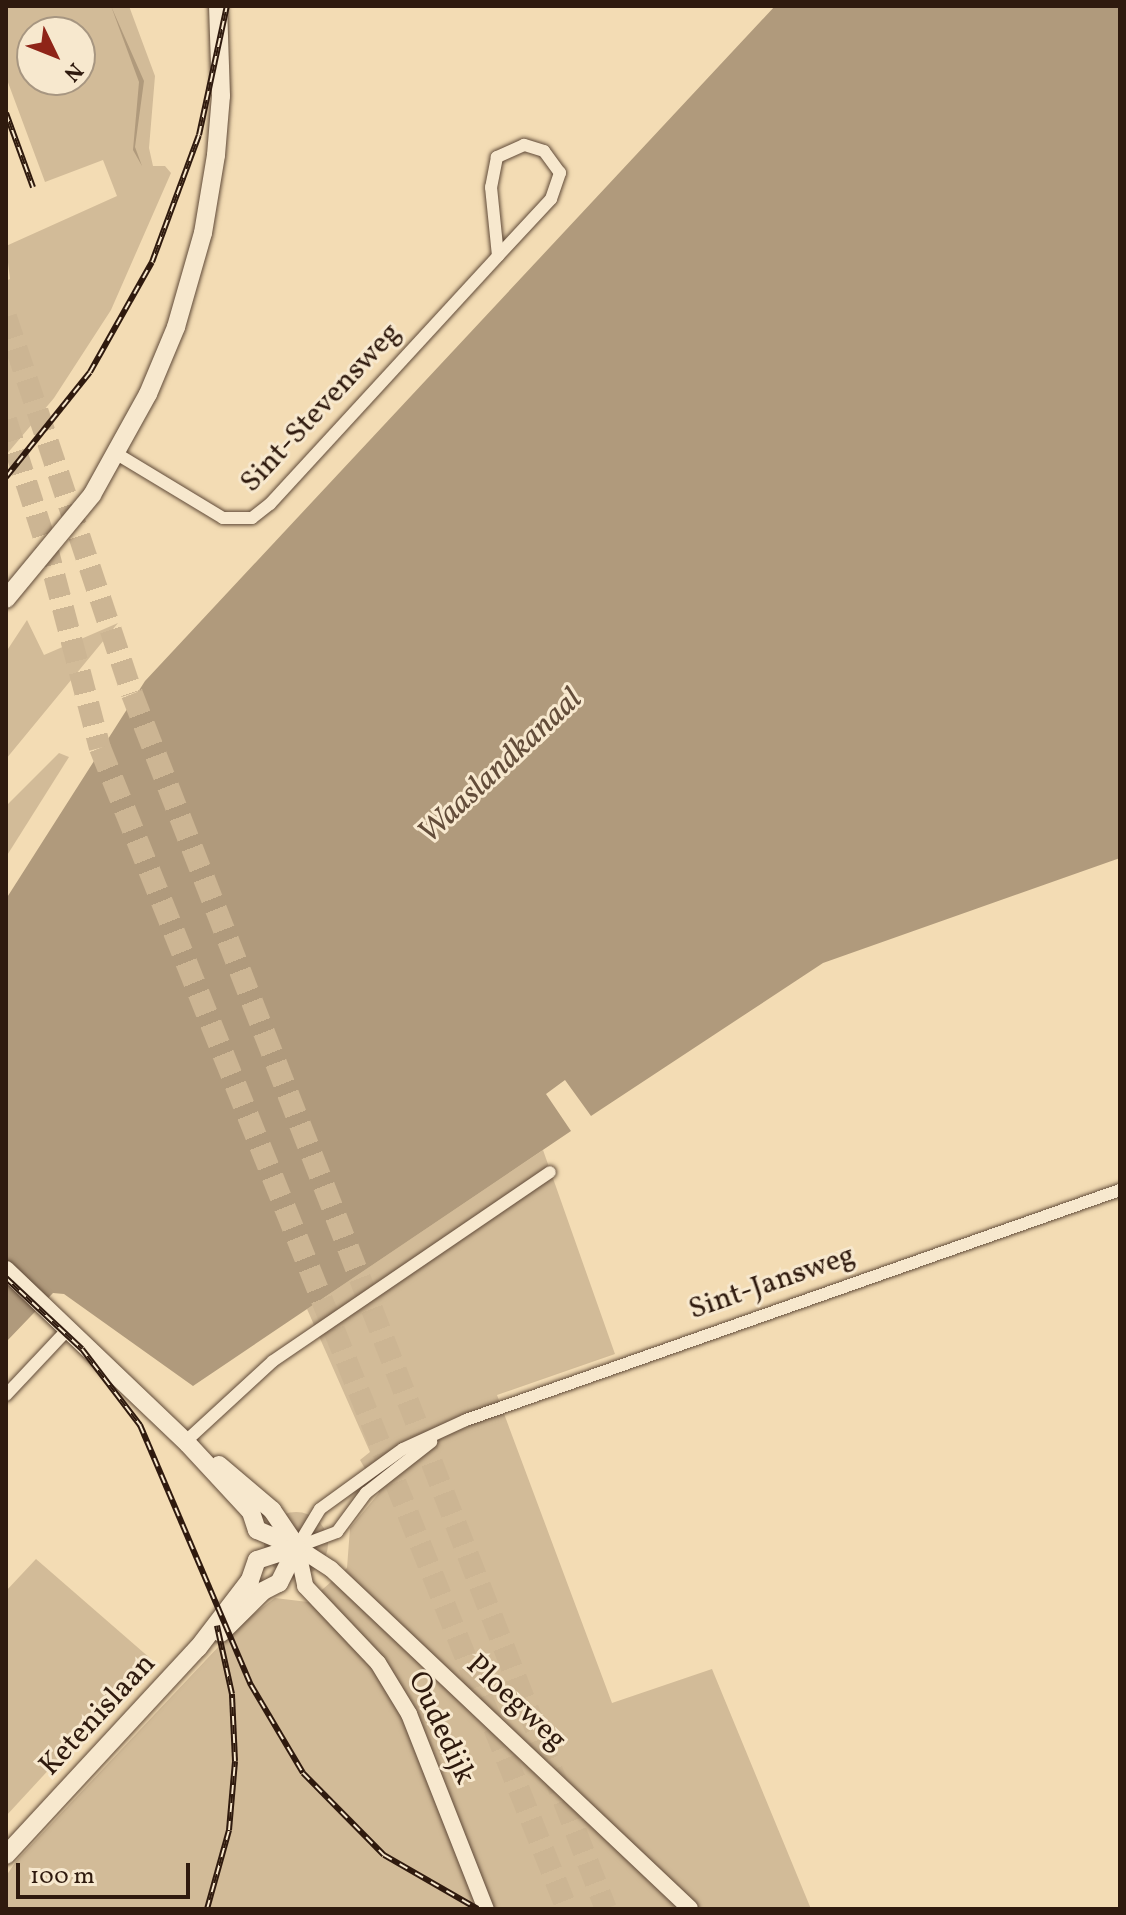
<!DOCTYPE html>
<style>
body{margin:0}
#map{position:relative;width:1126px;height:1915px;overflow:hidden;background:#f3dcb4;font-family:Vollkorn,serif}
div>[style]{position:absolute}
.green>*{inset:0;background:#d2bb98}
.round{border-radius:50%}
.water>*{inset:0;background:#b09a7c}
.motorway-tunnel>*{height:22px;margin-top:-11px;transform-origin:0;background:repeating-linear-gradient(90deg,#ccb593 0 22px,transparent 0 33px)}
.roads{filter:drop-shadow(0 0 2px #604a38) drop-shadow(0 0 2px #604a38)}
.minor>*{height:12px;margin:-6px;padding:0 6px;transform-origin:6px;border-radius:6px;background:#f7e8ce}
.tertiary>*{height:16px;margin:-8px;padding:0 8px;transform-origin:8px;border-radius:8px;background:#f7e8ce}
.secondary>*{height:18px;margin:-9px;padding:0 9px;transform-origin:9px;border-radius:9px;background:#f7e8ce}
.rail>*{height:6px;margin-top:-3px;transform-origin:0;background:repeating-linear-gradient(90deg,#f7e8ce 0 9px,#2f1a0e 0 18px);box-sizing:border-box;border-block:2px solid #2f1a0e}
span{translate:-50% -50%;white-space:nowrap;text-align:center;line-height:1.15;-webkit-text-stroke:6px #f7e8ce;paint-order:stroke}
.street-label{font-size:30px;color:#2f1a0e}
.water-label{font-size:32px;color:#634d3a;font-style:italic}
.frame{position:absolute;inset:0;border:8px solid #2f1a0e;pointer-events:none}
.north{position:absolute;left:16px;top:16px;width:80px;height:80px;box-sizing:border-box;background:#f7e8ce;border:2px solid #a79681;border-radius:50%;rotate:133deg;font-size:22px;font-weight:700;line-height:32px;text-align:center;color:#2f1a0e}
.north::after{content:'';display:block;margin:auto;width:28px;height:36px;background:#8f2418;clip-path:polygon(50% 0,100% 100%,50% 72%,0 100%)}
.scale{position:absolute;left:16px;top:1863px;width:174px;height:36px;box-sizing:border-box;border:4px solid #2f1a0e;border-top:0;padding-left:10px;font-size:24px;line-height:28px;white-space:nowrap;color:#2f1a0e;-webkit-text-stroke:6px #f7e8ce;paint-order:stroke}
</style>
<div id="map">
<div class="green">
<i style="clip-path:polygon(evenodd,6px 6px,129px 6px,155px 76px,149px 148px,153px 166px,165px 166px,171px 173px,111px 310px,54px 398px,6px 455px,6px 281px,10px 279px,6px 246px,117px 196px,103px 160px,45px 182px,6px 77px,6px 6px,32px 32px,80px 32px,80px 80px,32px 80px,32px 32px)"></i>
<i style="clip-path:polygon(27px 620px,44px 655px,118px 623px,6px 759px,6px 652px)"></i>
<i style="clip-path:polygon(59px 753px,69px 757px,6px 857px,6px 806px)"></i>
<i style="clip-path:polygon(543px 1150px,615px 1354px,497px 1395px,612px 1703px,712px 1669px,811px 1909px,6px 1909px,6px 1876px,17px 1860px,239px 1625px,275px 1598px,308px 1602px,347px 1568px,350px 1528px,379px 1493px,360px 1460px,370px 1452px,307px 1309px)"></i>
<i class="round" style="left:264px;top:1512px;width:64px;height:64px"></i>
<i style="clip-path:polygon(36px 1559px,151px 1659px,6px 1816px,6px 1591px)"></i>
</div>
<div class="water">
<i style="clip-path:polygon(111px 6px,144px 81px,135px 147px,142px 166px,133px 150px,139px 82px)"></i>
<i style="clip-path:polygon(775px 6px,1120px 6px,1120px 858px,823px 963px,591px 1116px,565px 1080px,546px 1094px,571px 1131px,193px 1386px,64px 1294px,53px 1293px,6px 1342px,6px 899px,145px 681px)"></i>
</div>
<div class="motorway-tunnel">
<i style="left:6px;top:317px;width:397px;rotate:71.5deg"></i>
<i style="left:132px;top:694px;width:1304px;rotate:68.69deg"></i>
<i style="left:6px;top:420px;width:130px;rotate:72.1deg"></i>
<i style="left:46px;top:544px;width:211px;rotate:75.2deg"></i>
<i style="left:100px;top:748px;width:1251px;rotate:68.09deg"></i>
</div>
<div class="roads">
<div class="minor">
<i style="left:117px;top:454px;width:124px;rotate:31.1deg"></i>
<i style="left:223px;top:518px;width:29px"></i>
<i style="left:252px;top:518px;width:23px;rotate:-38deg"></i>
<i style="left:270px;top:504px;width:337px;rotate:-47.4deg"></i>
<i style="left:498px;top:256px;width:78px;rotate:-47.1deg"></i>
<i style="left:551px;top:199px;width:28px;rotate:-71deg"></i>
<i style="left:560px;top:173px;width:27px;rotate:-126deg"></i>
<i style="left:544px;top:151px;width:21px;rotate:-163deg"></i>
<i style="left:524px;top:145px;width:30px;rotate:156deg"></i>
<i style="left:497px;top:157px;width:31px;rotate:101deg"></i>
<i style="left:491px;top:187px;width:69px;rotate:84.2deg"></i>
<i style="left:6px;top:1395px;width:91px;rotate:-46.8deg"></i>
<i style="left:186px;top:1441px;width:118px;rotate:-42.6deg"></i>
<i style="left:273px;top:1361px;width:335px;rotate:-34.3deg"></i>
<i style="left:297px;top:1547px;width:44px;rotate:-58.8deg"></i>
<i style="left:320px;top:1509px;width:102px;rotate:-35.9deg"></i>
<i style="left:403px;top:1449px;width:69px;rotate:-24.7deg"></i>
<i style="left:466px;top:1420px;width:693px;rotate:-19.38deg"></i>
<i style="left:297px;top:1547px;width:43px;rotate:-20.6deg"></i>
<i style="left:337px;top:1532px;width:49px;rotate:-53.4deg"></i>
<i style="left:366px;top:1493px;width:83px;rotate:-38.1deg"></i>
</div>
<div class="tertiary">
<i style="left:297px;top:1547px;width:40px;rotate:32.9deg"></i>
<i style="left:331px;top:1569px;width:494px;rotate:43.4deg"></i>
<i style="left:297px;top:1547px;width:40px;rotate:78deg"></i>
<i style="left:305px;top:1586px;width:106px;rotate:46.5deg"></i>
<i style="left:378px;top:1663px;width:60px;rotate:58.7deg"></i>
<i style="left:409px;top:1714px;width:210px;rotate:68.5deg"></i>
</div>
<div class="secondary">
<i style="left:6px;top:599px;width:135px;rotate:-50.4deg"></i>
<i style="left:92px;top:495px;width:115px;rotate:-61deg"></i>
<i style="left:148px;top:394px;width:73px;rotate:-67.3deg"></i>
<i style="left:176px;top:327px;width:98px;rotate:-74deg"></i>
<i style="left:203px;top:233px;width:79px;rotate:-80.5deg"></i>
<i style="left:216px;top:155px;width:59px;rotate:-85.2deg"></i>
<i style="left:221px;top:96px;width:90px;rotate:-91.9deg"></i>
<i style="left:6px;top:1270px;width:252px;rotate:43.7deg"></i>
<i style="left:188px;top:1444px;width:93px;rotate:47.2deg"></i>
<i style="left:251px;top:1512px;width:19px;rotate:72deg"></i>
<i style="left:257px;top:1530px;width:43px;rotate:23deg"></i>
<i style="left:219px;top:1465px;width:70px;rotate:40.3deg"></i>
<i style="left:272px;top:1510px;width:45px;rotate:56deg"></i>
<i style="left:221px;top:1633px;width:59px;rotate:-45deg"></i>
<i style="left:263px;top:1591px;width:18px;rotate:-27deg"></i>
<i style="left:279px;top:1583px;width:40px;rotate:-63.4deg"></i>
<i style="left:6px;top:1855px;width:282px;rotate:-47.2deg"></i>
<i style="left:198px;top:1648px;width:86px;rotate:-52.6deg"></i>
<i style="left:250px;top:1580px;width:21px;rotate:-71deg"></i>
<i style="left:257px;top:1560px;width:42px;rotate:-18deg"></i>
</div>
</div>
<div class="rail">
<i style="left:6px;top:113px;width:79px;rotate:70deg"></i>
<i style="left:6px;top:477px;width:134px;rotate:-51.3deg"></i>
<i style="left:90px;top:372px;width:126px;rotate:-60.6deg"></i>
<i style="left:152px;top:262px;width:135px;rotate:-69.7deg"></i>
<i style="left:199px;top:135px;width:132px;rotate:-77.8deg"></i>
<i style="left:6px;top:1278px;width:104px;rotate:43.1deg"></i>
<i style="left:82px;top:1349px;width:96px;rotate:52.7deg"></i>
<i style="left:140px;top:1425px;width:283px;rotate:66.9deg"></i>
<i style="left:251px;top:1685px;width:102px;rotate:59.4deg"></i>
<i style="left:303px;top:1773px;width:115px;rotate:45.4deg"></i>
<i style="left:384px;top:1855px;width:108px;rotate:29.9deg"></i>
<i style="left:207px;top:1909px;width:82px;rotate:-74.4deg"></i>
<i style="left:229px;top:1830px;width:69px;rotate:-85deg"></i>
<i style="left:235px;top:1761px;width:67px;rotate:-92.6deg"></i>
<i style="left:232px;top:1694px;width:70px;rotate:-102.4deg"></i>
</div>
<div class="street-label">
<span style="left:321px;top:408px;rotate:-47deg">Sint-Stevensweg</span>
<span style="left:772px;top:1283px;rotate:-19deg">Sint-Jansweg</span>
<span style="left:516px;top:1703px;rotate:43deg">Ploegweg</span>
<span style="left:98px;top:1715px;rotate:-47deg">Ketenislaan</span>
<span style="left:441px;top:1728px;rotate:65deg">Oudedijk</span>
</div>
<div class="water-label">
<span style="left:501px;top:767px;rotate:-43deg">Waaslandkanaal</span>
</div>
<div class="frame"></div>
<div class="north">N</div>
<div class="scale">100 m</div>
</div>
